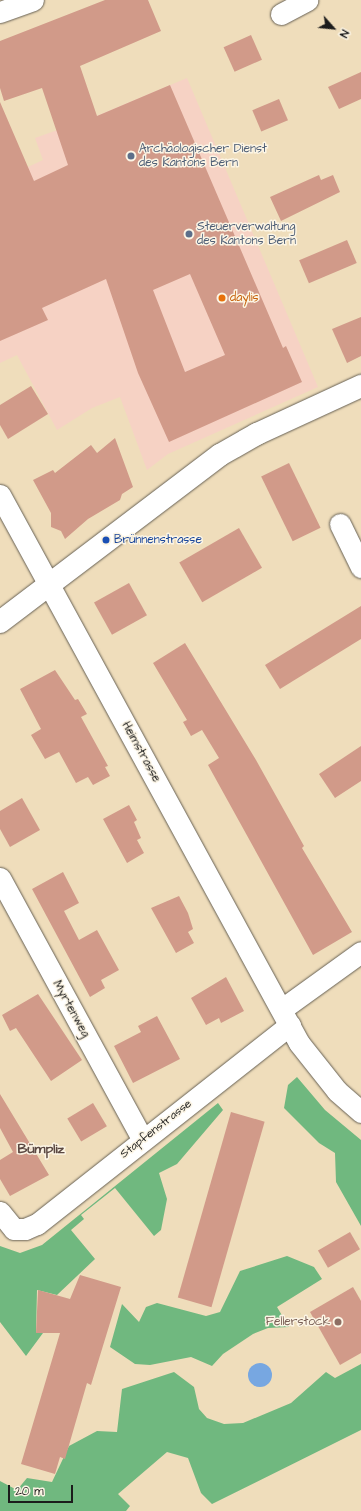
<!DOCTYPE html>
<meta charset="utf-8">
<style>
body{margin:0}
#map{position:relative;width:361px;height:1511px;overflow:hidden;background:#efddbb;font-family:"Architects Daughter",sans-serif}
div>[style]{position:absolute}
.built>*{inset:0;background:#f6d2c4}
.forest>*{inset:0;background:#70b87f}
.water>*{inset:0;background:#77a7e1}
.round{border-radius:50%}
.building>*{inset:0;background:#d19a89;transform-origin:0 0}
.roads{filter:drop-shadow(0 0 1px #666054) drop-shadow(0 0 1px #666054)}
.street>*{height:21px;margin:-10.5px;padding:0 10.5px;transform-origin:10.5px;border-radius:10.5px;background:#fff}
.secondary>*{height:22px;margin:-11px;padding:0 11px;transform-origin:11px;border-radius:11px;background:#fff}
.dots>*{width:11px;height:11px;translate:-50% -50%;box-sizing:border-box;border:2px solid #fcf5e5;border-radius:50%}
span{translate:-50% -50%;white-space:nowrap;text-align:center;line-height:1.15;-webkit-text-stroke:3px #fcf5e5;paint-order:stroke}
.service-label{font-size:12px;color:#4e5e75}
.left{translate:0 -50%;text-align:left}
.food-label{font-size:12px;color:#c56008}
.transit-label{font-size:12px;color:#164399}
.street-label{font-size:12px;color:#1c1c1c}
.education-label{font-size:12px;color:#785e54}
.right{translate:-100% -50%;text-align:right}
.quarter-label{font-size:14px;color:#5b4842;font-weight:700}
.north{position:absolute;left:313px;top:8px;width:40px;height:40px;-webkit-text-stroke:3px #fcf5e5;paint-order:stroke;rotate:117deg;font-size:11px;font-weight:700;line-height:16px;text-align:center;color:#1c1c1c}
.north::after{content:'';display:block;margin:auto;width:14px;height:18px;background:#1c1c1c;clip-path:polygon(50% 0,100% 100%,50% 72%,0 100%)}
.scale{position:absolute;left:8px;top:1485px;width:65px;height:18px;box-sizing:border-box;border:2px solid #1c1c1c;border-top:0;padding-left:5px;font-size:12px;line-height:14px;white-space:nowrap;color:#1c1c1c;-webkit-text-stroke:3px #fcf5e5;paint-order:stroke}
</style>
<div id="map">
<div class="built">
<i style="clip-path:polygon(187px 78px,318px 387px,168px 454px,147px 470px,120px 397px,92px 408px,57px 430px,17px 355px,0 363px,0 180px,43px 160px,35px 138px,94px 117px)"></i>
</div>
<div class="forest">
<i style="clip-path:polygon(297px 1077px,325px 1110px,361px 1140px,361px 1226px,336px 1182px,335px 1153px,319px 1143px,284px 1108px,288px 1085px)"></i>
<i style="clip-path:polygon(218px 1103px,223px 1110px,177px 1164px,159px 1173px,167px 1199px,161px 1230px,154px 1236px,115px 1188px,81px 1215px,84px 1219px,71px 1230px,95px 1259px,57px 1295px,37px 1290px,36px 1333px,43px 1333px,26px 1356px,0 1322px,0 1246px,20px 1253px,42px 1245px)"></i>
<i style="clip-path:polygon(287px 1256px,314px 1267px,322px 1279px,277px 1307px,289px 1327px,268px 1328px,253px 1334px,223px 1354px,212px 1366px,191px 1357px,150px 1365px,135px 1364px,110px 1347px,122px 1304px,139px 1322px,146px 1307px,157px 1303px,206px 1316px,220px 1312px,240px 1271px)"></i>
<i style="clip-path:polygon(361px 1364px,361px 1430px,212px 1504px,201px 1493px,188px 1458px,167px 1452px,118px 1494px,130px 1506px,126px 1511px,0 1511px,0 1481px,17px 1490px,27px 1478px,52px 1482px,69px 1446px,97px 1431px,117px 1432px,122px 1389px,174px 1372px,194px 1387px,199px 1409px,207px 1418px,224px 1424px,243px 1423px,291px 1403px,326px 1372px,335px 1378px)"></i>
</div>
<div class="water">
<i class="round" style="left:248px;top:1363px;width:24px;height:24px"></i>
</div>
<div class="building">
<i style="clip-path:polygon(evenodd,105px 0,148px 0,161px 31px,80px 66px,97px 116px,170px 85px,283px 348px,286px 346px,302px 382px,169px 442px,138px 373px,106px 279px,42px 308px,48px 320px,0 341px,0 102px,34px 181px,68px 165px,42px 88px,4px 101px,0 88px,0 41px,105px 0,190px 274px,225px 355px,185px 372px,153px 290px,190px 274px)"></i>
<i style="left:251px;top:35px;width:27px;height:30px;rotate:66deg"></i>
<i style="clip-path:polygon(361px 72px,361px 99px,339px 109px,328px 87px)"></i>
<i style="left:279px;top:99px;width:23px;height:29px;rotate:67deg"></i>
<i style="clip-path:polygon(319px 175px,321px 180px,333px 175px,340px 192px,281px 221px,270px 197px)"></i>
<i style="left:347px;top:240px;width:25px;height:52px;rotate:67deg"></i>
<i style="clip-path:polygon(361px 317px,361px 356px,347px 363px,332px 329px)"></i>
<i style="clip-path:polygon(31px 386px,48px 414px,8px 439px,0 425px,0 405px)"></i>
<i style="clip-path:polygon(115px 438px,133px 487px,122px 494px,120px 500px,88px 519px,65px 539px,61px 531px,51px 527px,51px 513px,33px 480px,53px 470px,55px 473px,91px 445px,97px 453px)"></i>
<i style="left:289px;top:463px;width:72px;height:31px;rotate:64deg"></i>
<i style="left:239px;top:528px;width:46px;height:69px;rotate:60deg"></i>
<i style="left:129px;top:583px;width:37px;height:40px;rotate:61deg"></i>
<i style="clip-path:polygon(361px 606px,361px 639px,280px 689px,265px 665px)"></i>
<i style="clip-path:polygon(185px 643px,256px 760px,304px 846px,302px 848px,352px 932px,313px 955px,208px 765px,219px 758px,202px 730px,191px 736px,183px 722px,187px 720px,153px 663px)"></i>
<i style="clip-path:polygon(55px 670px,75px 700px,78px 699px,87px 714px,81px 717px,108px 766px,105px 767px,110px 776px,93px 785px,88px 777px,76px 783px,59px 752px,45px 759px,31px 735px,41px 729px,20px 689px)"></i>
<i style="clip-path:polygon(361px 746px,361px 781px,335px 798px,319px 774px)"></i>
<i style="clip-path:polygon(22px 798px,40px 830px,10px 847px,0 829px,0 811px)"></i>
<i style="clip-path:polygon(129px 805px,137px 820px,134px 822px,141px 838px,137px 840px,144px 853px,127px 863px,103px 819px)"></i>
<i style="clip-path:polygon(63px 872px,79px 903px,64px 911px,79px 940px,97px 930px,119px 970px,101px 980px,105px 988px,90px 997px,32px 889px)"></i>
<i style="clip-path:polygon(179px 896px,188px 913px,193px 929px,188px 932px,194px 943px,176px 953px,151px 908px)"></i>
<i style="clip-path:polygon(226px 977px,244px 1011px,221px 1023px,219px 1018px,206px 1025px,191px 998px)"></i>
<i style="clip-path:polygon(38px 994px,82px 1060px,51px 1081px,16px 1028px,10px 1031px,2px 1015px)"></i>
<i style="clip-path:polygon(157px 1016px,180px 1059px,133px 1083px,114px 1046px,141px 1032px,138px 1026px)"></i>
<i style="clip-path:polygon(0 1094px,49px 1175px,10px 1196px,0 1179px,0 1160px,13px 1152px,0 1128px)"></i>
<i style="left:93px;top:1103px;width:27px;height:30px;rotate:59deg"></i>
<i style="left:231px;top:1112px;width:35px;height:193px;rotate:16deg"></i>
<i style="left:350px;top:1232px;width:20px;height:37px;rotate:60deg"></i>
<i style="clip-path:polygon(80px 1275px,121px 1287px,91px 1385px,87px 1383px,65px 1459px,60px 1457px,55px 1474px,21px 1464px,60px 1333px,36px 1333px,38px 1290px,70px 1299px)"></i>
<i style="clip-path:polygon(353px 1287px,361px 1301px,361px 1353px,340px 1365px,310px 1312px)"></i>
</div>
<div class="roads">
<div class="street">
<i style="left:0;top:12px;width:35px;rotate:-20deg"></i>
<i style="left:281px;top:14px;width:30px;rotate:-28deg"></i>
<i style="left:0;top:495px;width:624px;rotate:61.38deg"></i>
<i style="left:299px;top:1043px;width:61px;rotate:51.6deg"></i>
<i style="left:337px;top:1091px;width:32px;rotate:41deg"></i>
<i style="left:340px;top:524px;width:48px;rotate:64deg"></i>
<i style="left:0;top:878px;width:298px;rotate:61.4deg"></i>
<i style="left:282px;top:1009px;width:97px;rotate:-35.8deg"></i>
<i style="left:0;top:1212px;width:22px;rotate:51deg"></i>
<i style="left:14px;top:1229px;width:11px"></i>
<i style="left:25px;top:1229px;width:13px;rotate:-23deg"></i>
<i style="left:37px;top:1224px;width:322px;rotate:-38.2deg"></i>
</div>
<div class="secondary">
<i style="left:0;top:622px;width:276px;rotate:-37.2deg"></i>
<i style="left:220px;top:455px;width:43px;rotate:-29.6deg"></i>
<i style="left:257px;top:434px;width:115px;rotate:-24.8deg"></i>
</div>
</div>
<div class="dots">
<i style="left:131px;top:156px;background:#5c6f8a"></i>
<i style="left:189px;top:234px;background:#5c6f8a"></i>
<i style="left:222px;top:298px;background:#e8710a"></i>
<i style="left:106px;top:540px;background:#1a4fb4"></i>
<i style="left:338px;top:1322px;background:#8d6e63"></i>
</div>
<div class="service-label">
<span class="left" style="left:139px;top:156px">Archäologischer Dienst<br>des Kantons Bern</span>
<span class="left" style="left:197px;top:234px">Steuerverwaltung<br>des Kantons Bern</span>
</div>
<div class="food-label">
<span class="left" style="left:230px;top:298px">daylis</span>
</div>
<div class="transit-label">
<span class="left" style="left:114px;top:540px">Brünnenstrasse</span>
</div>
<div class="street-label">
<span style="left:141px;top:752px;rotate:61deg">Heimstrasse</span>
<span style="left:71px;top:1009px;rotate:61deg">Myrtenweg</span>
<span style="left:156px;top:1129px;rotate:-38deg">Stapfenstrasse</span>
</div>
<div class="education-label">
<span class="right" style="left:330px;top:1322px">Fellerstock</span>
</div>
<div class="quarter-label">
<span style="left:41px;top:1149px">Bümpliz</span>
</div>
<div class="north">N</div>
<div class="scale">20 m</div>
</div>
